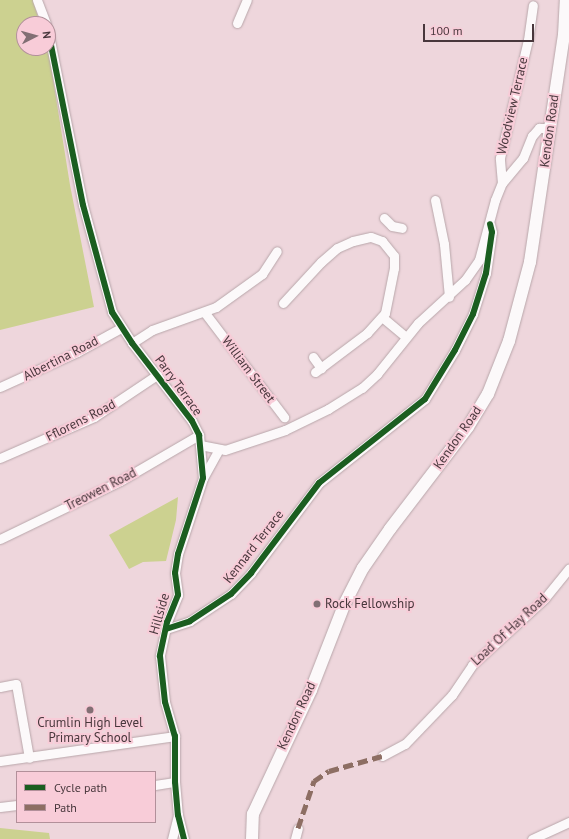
<!DOCTYPE html>
<style>
body{margin:0}
#map{position:relative;width:569px;height:839px;overflow:hidden;background:#eed6dc;font-family:"PT Sans",sans-serif}
div>[style]{position:absolute}
.green>*{inset:0;background:#ccd190}
.roads{filter:drop-shadow(0 0 1px #b8a6aa) drop-shadow(0 0 1px #b8a6aa)}
.street>*{height:9px;margin:-4.5px;padding:0 4.5px;transform-origin:4.5px;border-radius:4.5px;background:#fcf9fa}
.secondary>*{height:12px;margin:-6px;padding:0 6px;transform-origin:6px;border-radius:6px;background:#fcf9fa}
.quiet>*{height:5px;margin-top:-2.5px;transform-origin:0;background:repeating-linear-gradient(90deg,#8d6e63 0 10px,transparent 0 15px)}
.cycleway>*{height:6px;margin:-3px;padding:0 3px;transform-origin:3px;border-radius:3px;background:#1b5e20}
.dots>*{width:11px;height:11px;translate:-50% -50%;box-sizing:border-box;border:2px solid #f8ccd8;border-radius:50%}
span{translate:-50% -50%;white-space:nowrap;text-align:center;line-height:1.15;-webkit-text-stroke:4px #f8ccd8;paint-order:stroke}
.street-label{font-size:13px;color:#48373c}
.poi-label{font-size:13px;color:#48373c}
.left{translate:0 -50%;text-align:left}
.legend{position:absolute;left:16px;top:771px;width:140px;height:52px;box-sizing:border-box;background:#f8ccd8;border:1px solid #b2909a;margin:0;padding:5px 7px;list-style:none;font-size:12px;color:#48373c}
.legend li{display:flex;align-items:center;gap:8px;height:20px}
.legend b{width:20px;border:1px solid #b2909a}
.north{position:absolute;left:16px;top:16px;width:40px;height:40px;box-sizing:border-box;background:#f8ccd8;border:1px solid #b2909a;border-radius:50%;rotate:84deg;font-size:11px;font-weight:700;line-height:16px;text-align:center;color:#48373c}
.north::after{content:'';display:block;margin:auto;width:14px;height:18px;background:#826f74;clip-path:polygon(50% 0,100% 100%,50% 72%,0 100%)}
.scale{position:absolute;left:423px;top:24px;width:111px;height:18px;box-sizing:border-box;border:2px solid #48373c;border-top:0;padding-left:5px;font-size:12px;line-height:14px;white-space:nowrap;color:#48373c;-webkit-text-stroke:3px #f8ccd8;paint-order:stroke}
</style>
<div id="map">
<div class="green">
<i style="clip-path:polygon(0 0,33px 0,40px 24px,24px 24px,24px 48px,48px 48px,70px 185px,94px 307px,0 330px)"></i>
<i style="clip-path:polygon(178px 497px,176px 520px,166px 561px,143px 562px,129px 569px,109px 535px)"></i>
<i style="clip-path:polygon(0 828px,49px 833px,50px 839px,0 839px)"></i>
</div>
<div class="roads">
<div class="street">
<i style="left:37px;top:0;width:26px;rotate:69deg"></i>
<i style="left:237px;top:23px;width:25px;rotate:-67deg"></i>
<i style="left:48px;top:30px;width:178px;rotate:78.7deg"></i>
<i style="left:83px;top:205px;width:111px;rotate:74.8deg"></i>
<i style="left:112px;top:312px;width:37px;rotate:57deg"></i>
<i style="left:132px;top:343px;width:98px;rotate:52.4deg"></i>
<i style="left:192px;top:421px;width:16px;rotate:63deg"></i>
<i style="left:199px;top:435px;width:43px;rotate:84.7deg"></i>
<i style="left:203px;top:478px;width:80px;rotate:108.2deg"></i>
<i style="left:178px;top:554px;width:19px;rotate:99deg"></i>
<i style="left:175px;top:573px;width:22px;rotate:82deg"></i>
<i style="left:178px;top:595px;width:29px;rotate:112deg"></i>
<i style="left:167px;top:622px;width:35px;rotate:102deg"></i>
<i style="left:160px;top:656px;width:46px;rotate:83.8deg"></i>
<i style="left:165px;top:702px;width:35px;rotate:74deg"></i>
<i style="left:175px;top:736px;width:46px;rotate:90deg"></i>
<i style="left:175px;top:782px;width:33px;rotate:85deg"></i>
<i style="left:178px;top:815px;width:25px;rotate:76deg"></i>
<i style="left:502px;top:183px;width:25px;rotate:-95deg"></i>
<i style="left:500px;top:158px;width:121px;rotate:-76.7deg"></i>
<i style="left:528px;top:40px;width:35px;rotate:-82deg"></i>
<i style="left:435px;top:200px;width:45px;rotate:78.4deg"></i>
<i style="left:444px;top:244px;width:53px;rotate:84.6deg"></i>
<i style="left:384px;top:218px;width:11px;rotate:45deg"></i>
<i style="left:392px;top:226px;width:10px;rotate:11deg"></i>
<i style="left:283px;top:303px;width:56px;rotate:-47.2deg"></i>
<i style="left:321px;top:262px;width:21px;rotate:-41deg"></i>
<i style="left:337px;top:248px;width:17px;rotate:-24deg"></i>
<i style="left:353px;top:241px;width:18px;rotate:-13deg"></i>
<i style="left:371px;top:237px;width:12px;rotate:20deg"></i>
<i style="left:382px;top:241px;width:19px;rotate:51deg"></i>
<i style="left:394px;top:256px;width:12px;rotate:90deg"></i>
<i style="left:394px;top:268px;width:46px;rotate:101.3deg"></i>
<i style="left:385px;top:313px;width:27px;rotate:132deg"></i>
<i style="left:367px;top:333px;width:65px;rotate:143.1deg"></i>
<i style="left:205px;top:313px;width:131px;rotate:52.8deg"></i>
<i style="left:382px;top:317px;width:31px;rotate:40deg"></i>
<i style="left:132px;top:343px;width:24px;rotate:-33deg"></i>
<i style="left:152px;top:330px;width:68px;rotate:-19.8deg"></i>
<i style="left:216px;top:307px;width:57px;rotate:-35.7deg"></i>
<i style="left:262px;top:274px;width:27px;rotate:-57deg"></i>
<i style="left:313px;top:357px;width:14px;rotate:54deg"></i>
<i style="left:0;top:387px;width:85px;rotate:-24.4deg"></i>
<i style="left:77px;top:352px;width:50px;rotate:-28.6deg"></i>
<i style="left:200px;top:445px;width:25px;rotate:11deg"></i>
<i style="left:225px;top:450px;width:63px;rotate:-18.4deg"></i>
<i style="left:285px;top:430px;width:48px;rotate:-26deg"></i>
<i style="left:328px;top:409px;width:40px;rotate:-32deg"></i>
<i style="left:362px;top:388px;width:21px;rotate:-43deg"></i>
<i style="left:377px;top:374px;width:65px;rotate:-51.2deg"></i>
<i style="left:418px;top:323px;width:64px;rotate:-42.5deg"></i>
<i style="left:465px;top:280px;width:24px;rotate:-55deg"></i>
<i style="left:479px;top:260px;width:62px;rotate:-75.1deg"></i>
<i style="left:495px;top:200px;width:18px;rotate:-68deg"></i>
<i style="left:502px;top:183px;width:33px;rotate:-50deg"></i>
<i style="left:523px;top:158px;width:24px;rotate:-68deg"></i>
<i style="left:532px;top:136px;width:11px;rotate:-49deg"></i>
<i style="left:539px;top:128px;width:11px"></i>
<i style="left:0;top:458px;width:103px;rotate:-23.6deg"></i>
<i style="left:94px;top:417px;width:76px;rotate:-33.7deg"></i>
<i style="left:203px;top:478px;width:33px;rotate:-61deg"></i>
<i style="left:0;top:539px;width:133px;rotate:-25.8deg"></i>
<i style="left:120px;top:481px;width:91px;rotate:-30.2deg"></i>
<i style="left:166px;top:629px;width:25px;rotate:-18deg"></i>
<i style="left:190px;top:621px;width:49px;rotate:-33.4deg"></i>
<i style="left:231px;top:594px;width:29px;rotate:-46deg"></i>
<i style="left:251px;top:573px;width:113px;rotate:-52.9deg"></i>
<i style="left:319px;top:483px;width:135px;rotate:-38.4deg"></i>
<i style="left:425px;top:399px;width:57px;rotate:-58.5deg"></i>
<i style="left:455px;top:350px;width:40px;rotate:-63.4deg"></i>
<i style="left:473px;top:314px;width:43px;rotate:-72.4deg"></i>
<i style="left:486px;top:273px;width:41px;rotate:-81.7deg"></i>
<i style="left:492px;top:232px;width:8px;rotate:-104deg"></i>
<i style="left:0;top:687px;width:16px;rotate:-11deg"></i>
<i style="left:16px;top:684px;width:75px;rotate:80deg"></i>
<i style="left:382px;top:756px;width:26px;rotate:-28deg"></i>
<i style="left:405px;top:744px;width:68px;rotate:-46.2deg"></i>
<i style="left:452px;top:695px;width:36px;rotate:-56deg"></i>
<i style="left:472px;top:665px;width:99px;rotate:-42.5deg"></i>
<i style="left:545px;top:598px;width:38px;rotate:-51deg"></i>
<i style="left:0;top:761px;width:177px;rotate:-8.1deg"></i>
<i style="left:155px;top:785px;width:20px;rotate:-9deg"></i>
<i style="left:0;top:807px;width:17px;rotate:-7deg"></i>
<i style="left:172px;top:839px;width:25px;rotate:-76deg"></i>
<i style="left:295px;top:839px;width:11px;rotate:-75deg"></i>
<i style="left:532px;top:839px;width:41px;rotate:-24.7deg"></i>
</div>
<div class="secondary">
<i style="left:252px;top:839px;width:25px;rotate:-88deg"></i>
<i style="left:253px;top:814px;width:137px;rotate:-64.9deg"></i>
<i style="left:311px;top:690px;width:93px;rotate:-68.7deg"></i>
<i style="left:345px;top:603px;width:39px;rotate:-63deg"></i>
<i style="left:363px;top:568px;width:47px;rotate:-55.3deg"></i>
<i style="left:390px;top:529px;width:128px;rotate:-52.6deg"></i>
<i style="left:468px;top:427px;width:39px;rotate:-59deg"></i>
<i style="left:488px;top:394px;width:57px;rotate:-68.4deg"></i>
<i style="left:509px;top:341px;width:82px;rotate:-75.1deg"></i>
<i style="left:530px;top:262px;width:230px;rotate:-81.5deg"></i>
<i style="left:564px;top:35px;width:35px;rotate:-87deg"></i>
</div>
</div>
<div class="quiet">
<i style="left:298px;top:828px;width:50px;rotate:-71.2deg"></i>
<i style="left:314px;top:781px;width:18px;rotate:-34deg"></i>
<i style="left:329px;top:771px;width:55px;rotate:-15.8deg"></i>
</div>
<div class="cycleway">
<i style="left:48px;top:30px;width:178px;rotate:78.7deg"></i>
<i style="left:83px;top:205px;width:111px;rotate:74.8deg"></i>
<i style="left:112px;top:312px;width:37px;rotate:57deg"></i>
<i style="left:132px;top:343px;width:98px;rotate:52.4deg"></i>
<i style="left:192px;top:421px;width:16px;rotate:63deg"></i>
<i style="left:199px;top:435px;width:43px;rotate:84.7deg"></i>
<i style="left:203px;top:478px;width:80px;rotate:108.2deg"></i>
<i style="left:178px;top:554px;width:19px;rotate:99deg"></i>
<i style="left:175px;top:573px;width:22px;rotate:82deg"></i>
<i style="left:178px;top:595px;width:29px;rotate:112deg"></i>
<i style="left:167px;top:622px;width:35px;rotate:102deg"></i>
<i style="left:160px;top:656px;width:46px;rotate:83.8deg"></i>
<i style="left:165px;top:702px;width:35px;rotate:74deg"></i>
<i style="left:175px;top:736px;width:46px;rotate:90deg"></i>
<i style="left:175px;top:782px;width:33px;rotate:85deg"></i>
<i style="left:178px;top:815px;width:25px;rotate:76deg"></i>
<i style="left:166px;top:629px;width:25px;rotate:-18deg"></i>
<i style="left:190px;top:621px;width:49px;rotate:-33.4deg"></i>
<i style="left:231px;top:594px;width:29px;rotate:-46deg"></i>
<i style="left:251px;top:573px;width:113px;rotate:-52.9deg"></i>
<i style="left:319px;top:483px;width:135px;rotate:-38.4deg"></i>
<i style="left:425px;top:399px;width:57px;rotate:-58.5deg"></i>
<i style="left:455px;top:350px;width:40px;rotate:-63.4deg"></i>
<i style="left:473px;top:314px;width:43px;rotate:-72.4deg"></i>
<i style="left:486px;top:273px;width:41px;rotate:-81.7deg"></i>
<i style="left:492px;top:232px;width:8px;rotate:-104deg"></i>
</div>
<div class="dots">
<i style="left:317px;top:604px;background:#826f74"></i>
<i style="left:90px;top:710px;background:#826f74"></i>
</div>
<div class="street-label">
<span style="left:513px;top:106px;rotate:-77deg">Woodview Terrace</span>
<span style="left:550px;top:131px;rotate:-82deg">Kendon Road</span>
<span style="left:61px;top:359px;rotate:-27deg">Albertina Road</span>
<span style="left:248px;top:370px;rotate:53deg">William Street</span>
<span style="left:178px;top:386px;rotate:54deg">Parry Terrace</span>
<span style="left:81px;top:421px;rotate:-27deg">Fflorens Road</span>
<span style="left:458px;top:438px;rotate:-55deg">Kendon Road</span>
<span style="left:101px;top:490px;rotate:-27deg">Treowen Road</span>
<span style="left:254px;top:547px;rotate:-52deg">Kennard Terrace</span>
<span style="left:160px;top:614px;rotate:-74deg">Hillside</span>
<span style="left:510px;top:630px;rotate:-43deg">Load Of Hay Road</span>
<span style="left:297px;top:716px;rotate:-65deg">Kendon Road</span>
</div>
<div class="poi-label">
<span class="left" style="left:325px;top:604px">Rock Fellowship</span>
<span style="left:90px;top:731px">Crumlin High Level<br>Primary School</span>
</div>
<ul class="legend">
<li><b style="height:5px;background:#1b5e20"></b>Cycle path</li>
<li><b style="height:5px;background:#8d6e63"></b>Path</li>
</ul>
<div class="north">N</div>
<div class="scale">100 m</div>
</div>
